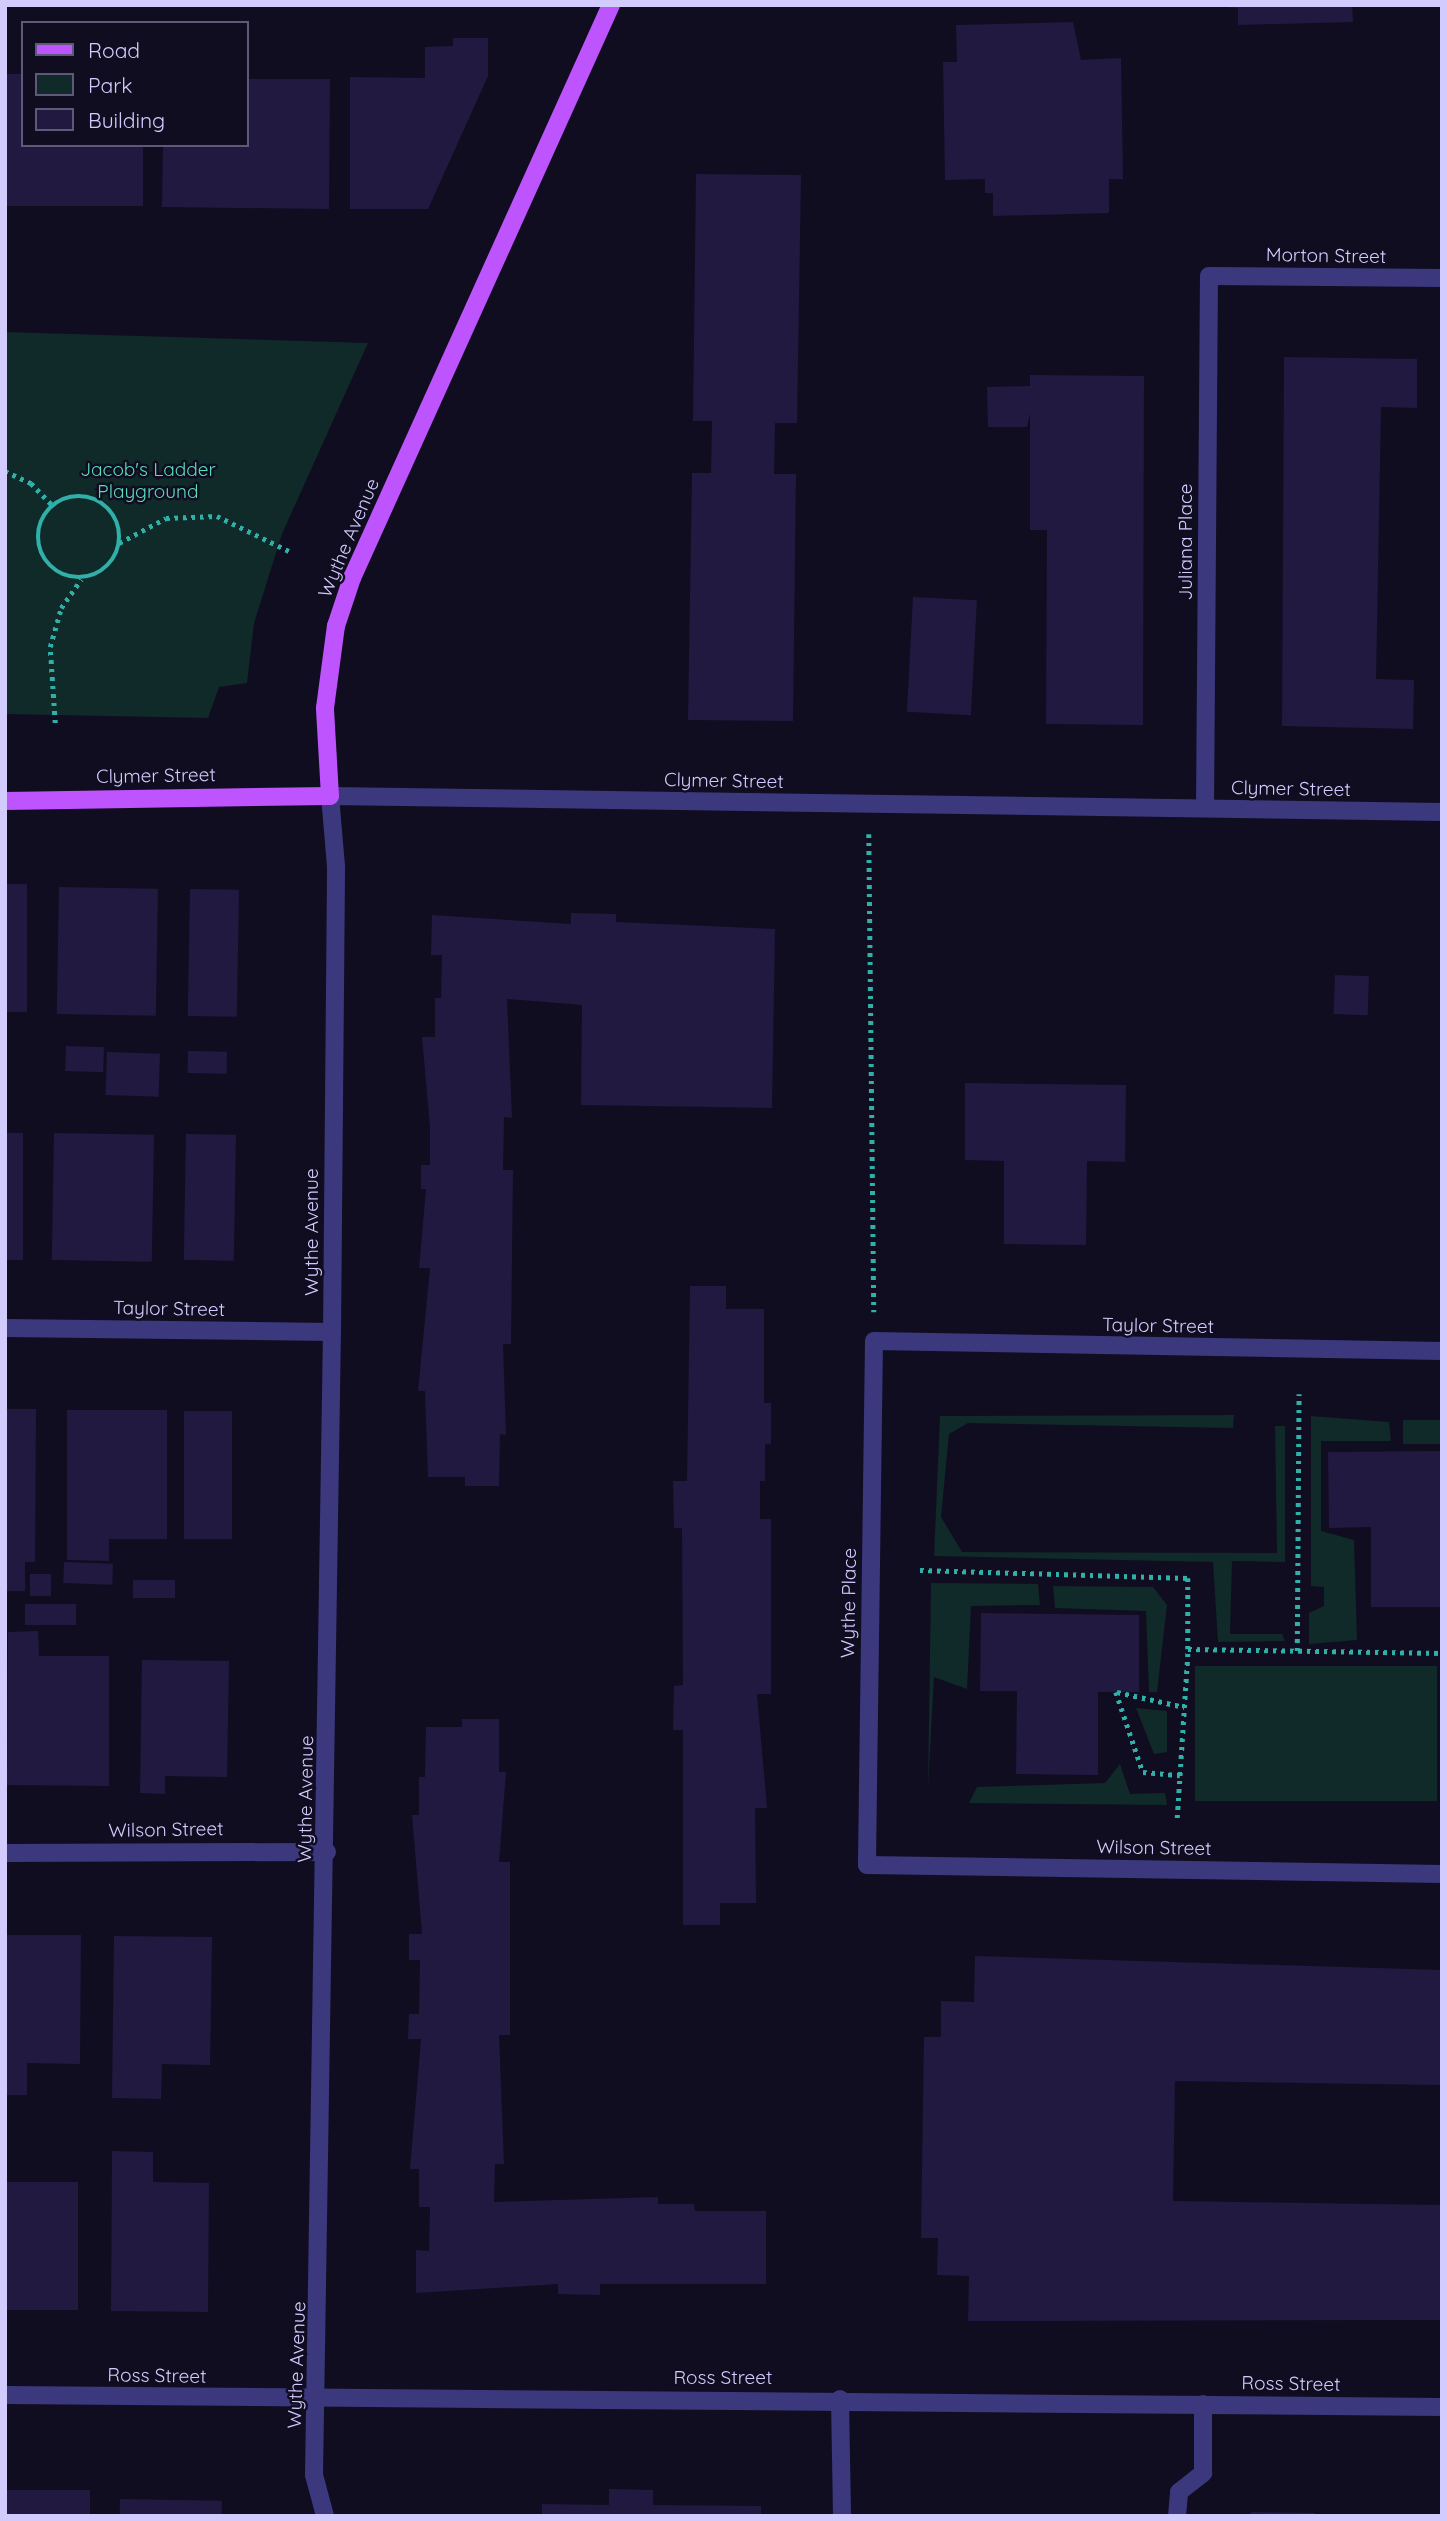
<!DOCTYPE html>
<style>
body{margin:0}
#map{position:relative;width:1447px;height:2521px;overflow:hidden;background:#100d20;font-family:Quicksand,sans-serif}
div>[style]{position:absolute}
.green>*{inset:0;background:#102929;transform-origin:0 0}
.building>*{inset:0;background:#211940;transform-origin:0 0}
.path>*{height:4.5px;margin-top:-2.25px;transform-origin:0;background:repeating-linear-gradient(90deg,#2fb0a8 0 3.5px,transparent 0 8.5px)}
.path>.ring{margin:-2.25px;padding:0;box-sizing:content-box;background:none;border:4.5px solid #2fb0a8;border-radius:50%}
.minor>*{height:18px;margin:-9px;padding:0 9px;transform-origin:9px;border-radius:9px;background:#3b387e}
.major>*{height:18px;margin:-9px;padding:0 9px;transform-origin:9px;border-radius:9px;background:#be54fd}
span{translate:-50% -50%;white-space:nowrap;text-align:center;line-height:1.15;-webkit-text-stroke:5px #100d20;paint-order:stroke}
.street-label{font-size:19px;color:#d2ccfe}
.park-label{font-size:19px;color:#59ddbc}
.frame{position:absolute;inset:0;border:7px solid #d2ccfe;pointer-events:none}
.legend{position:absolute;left:21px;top:21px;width:228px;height:126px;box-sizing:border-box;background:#100d20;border:2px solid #5e5979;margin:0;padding:9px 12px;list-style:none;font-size:21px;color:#d2ccfe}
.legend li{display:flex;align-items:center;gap:14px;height:35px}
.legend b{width:35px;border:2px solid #5e5979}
</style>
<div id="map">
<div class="green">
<i style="clip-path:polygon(5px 332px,368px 343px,282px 534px,254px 623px,247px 683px,219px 687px,208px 718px,5px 714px)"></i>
<i style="clip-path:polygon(1234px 1415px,1233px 1428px,968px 1423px,949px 1434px,941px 1517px,962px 1552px,1277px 1553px,1275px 1426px,1285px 1426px,1285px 1562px,1232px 1561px,1230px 1634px,1282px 1634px,1285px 1641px,1218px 1642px,1213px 1562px,934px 1556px,940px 1416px)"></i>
<i style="clip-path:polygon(1311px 1416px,1389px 1422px,1391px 1441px,1321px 1441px,1321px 1531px,1354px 1540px,1357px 1640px,1309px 1644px,1309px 1613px,1324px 1606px,1324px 1587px,1311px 1586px)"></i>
<i style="left:1403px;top:1420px;width:39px;height:24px"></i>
<i style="clip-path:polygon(931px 1583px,1038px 1584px,1040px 1605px,971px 1606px,967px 1689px,934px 1677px,928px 1788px)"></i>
<i style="clip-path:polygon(1053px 1586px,1153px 1587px,1167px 1605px,1157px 1692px,1149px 1692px,1146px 1611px,1055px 1608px)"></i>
<i style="left:1437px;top:1666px;width:135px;height:242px;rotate:90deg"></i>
<i style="clip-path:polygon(1136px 1708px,1167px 1711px,1167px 1752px,1154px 1754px)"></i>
<i style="clip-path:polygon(1120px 1764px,1130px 1794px,1165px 1793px,1167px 1805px,969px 1803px,977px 1787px,1105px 1783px)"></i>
</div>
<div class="building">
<i style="clip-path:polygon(1199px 5px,1352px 5px,1353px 22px,1238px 25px,1238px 8px)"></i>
<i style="clip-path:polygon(1073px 22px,1081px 60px,1121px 58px,1123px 179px,1109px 179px,1109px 213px,993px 216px,993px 193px,985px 193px,985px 179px,945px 180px,943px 62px,957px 62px,956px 25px)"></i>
<i style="clip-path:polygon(453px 38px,488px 38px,488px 76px,428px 209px,350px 209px,350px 77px,425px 78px,425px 47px,453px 46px)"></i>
<i style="clip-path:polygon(5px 74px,23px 74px,23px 145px,143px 145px,143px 206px,5px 206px)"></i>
<i style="clip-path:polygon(247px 79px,330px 79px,329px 209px,162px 207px,163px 145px,247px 145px)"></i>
<i style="clip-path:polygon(696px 174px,801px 175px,797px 423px,775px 423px,774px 474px,796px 474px,793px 721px,688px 720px,692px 473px,711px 473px,712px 421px,693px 421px)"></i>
<i style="clip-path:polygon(1284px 357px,1417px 359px,1417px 408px,1381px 407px,1376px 679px,1414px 680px,1413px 729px,1282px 726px)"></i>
<i style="clip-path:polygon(1030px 375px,1144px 376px,1143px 725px,1046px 724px,1047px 530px,1030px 530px,1030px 413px,1027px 427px,988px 427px,987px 387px,1030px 386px)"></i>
<i style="left:913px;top:597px;width:64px;height:115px;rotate:3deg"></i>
<i style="left:5px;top:884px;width:22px;height:128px"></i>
<i style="left:59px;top:887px;width:99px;height:127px;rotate:1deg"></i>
<i style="left:190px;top:889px;width:49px;height:127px;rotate:1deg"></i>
<i style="clip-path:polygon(571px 913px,616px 914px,616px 922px,775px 929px,772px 1108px,581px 1105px,582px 1005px,507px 999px,512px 1118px,504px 1117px,503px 1170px,513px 1170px,511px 1344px,503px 1344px,506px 1435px,500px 1434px,499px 1486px,465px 1486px,465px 1477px,428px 1477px,425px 1391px,418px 1391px,430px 1268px,419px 1268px,426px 1189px,421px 1189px,421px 1165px,430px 1165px,430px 1127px,422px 1037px,435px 1037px,435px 998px,441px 998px,442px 955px,431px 955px,432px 915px,571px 924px)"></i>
<i style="left:1335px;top:975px;width:34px;height:39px;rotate:2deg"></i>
<i style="left:66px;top:1046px;width:38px;height:25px;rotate:2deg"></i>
<i style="left:188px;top:1051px;width:39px;height:22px;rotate:1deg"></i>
<i style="left:107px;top:1052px;width:53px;height:43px;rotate:2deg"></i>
<i style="clip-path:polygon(965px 1083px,1126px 1085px,1125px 1162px,1087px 1161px,1086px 1245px,1004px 1244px,1004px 1161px,965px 1160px)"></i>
<i style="left:5px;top:1133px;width:18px;height:127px"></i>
<i style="left:54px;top:1133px;width:100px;height:127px;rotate:1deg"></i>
<i style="left:186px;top:1134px;width:50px;height:126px;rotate:1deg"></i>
<i style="clip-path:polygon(690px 1286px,726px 1286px,726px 1309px,764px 1309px,764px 1403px,771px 1403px,771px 1444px,765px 1444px,765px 1481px,760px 1481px,760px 1519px,771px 1519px,771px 1694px,757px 1694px,767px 1808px,755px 1808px,756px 1903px,720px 1903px,720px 1925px,683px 1925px,683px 1730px,673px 1730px,674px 1686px,683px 1685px,682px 1528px,674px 1528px,673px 1481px,687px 1481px)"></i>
<i style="clip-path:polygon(5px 1409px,36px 1409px,35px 1562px,25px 1562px,25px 1591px,5px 1591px)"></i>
<i style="clip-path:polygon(67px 1410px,167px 1410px,167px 1539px,109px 1539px,109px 1561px,67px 1560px)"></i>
<i style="left:184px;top:1411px;width:48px;height:128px"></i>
<i style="clip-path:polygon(1442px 1451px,1442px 1607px,1371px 1607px,1371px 1527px,1329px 1528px,1328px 1452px)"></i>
<i style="left:64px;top:1562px;width:49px;height:21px;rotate:2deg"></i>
<i style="left:30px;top:1574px;width:21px;height:22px"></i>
<i style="left:133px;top:1580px;width:42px;height:18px"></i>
<i style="left:25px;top:1604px;width:51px;height:21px"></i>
<i style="clip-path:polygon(981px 1613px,1139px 1615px,1139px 1692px,1098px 1692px,1098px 1775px,1016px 1774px,1017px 1691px,980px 1691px)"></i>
<i style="clip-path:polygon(38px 1631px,39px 1656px,109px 1656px,109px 1786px,7px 1785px,8px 1632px)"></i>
<i style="clip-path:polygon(142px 1660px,229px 1661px,227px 1777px,165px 1776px,165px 1794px,140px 1793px)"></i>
<i style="clip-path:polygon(462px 1719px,499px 1719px,499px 1772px,506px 1772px,499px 1862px,510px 1862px,510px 2035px,499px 2035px,504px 2164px,495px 2164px,494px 2202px,658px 2197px,658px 2204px,694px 2204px,695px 2211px,766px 2211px,766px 2284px,600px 2284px,600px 2295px,558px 2294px,558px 2284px,416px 2293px,416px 2250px,429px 2251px,430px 2207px,419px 2207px,419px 2169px,410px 2169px,421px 2039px,408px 2039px,409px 2014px,419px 2014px,420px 1960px,409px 1960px,409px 1934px,422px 1934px,412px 1815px,419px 1815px,419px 1777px,425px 1777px,426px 1727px,462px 1727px)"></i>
<i style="clip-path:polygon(5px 1935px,81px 1935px,80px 2064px,27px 2063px,27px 2095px,5px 2095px)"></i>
<i style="clip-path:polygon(114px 1936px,212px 1937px,210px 2065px,162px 2064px,161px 2099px,112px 2098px)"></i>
<i style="clip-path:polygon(975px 1956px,1442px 1970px,1442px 2085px,1175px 2081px,1173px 2201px,1442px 2205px,1442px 2320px,968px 2321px,969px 2276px,937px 2275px,938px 2238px,921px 2238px,924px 2037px,941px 2037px,941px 2001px,974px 2002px)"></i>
<i style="clip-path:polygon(112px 2151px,153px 2152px,153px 2182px,209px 2183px,208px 2312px,111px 2311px)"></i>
<i style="left:5px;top:2182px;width:73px;height:128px"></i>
<i style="clip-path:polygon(609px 2489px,653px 2490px,653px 2505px,761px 2506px,761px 2516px,542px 2516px,542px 2504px,609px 2505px)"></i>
<i style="left:5px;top:2490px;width:85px;height:26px"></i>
<i style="left:120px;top:2499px;width:102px;height:17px;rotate:1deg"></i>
<i style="clip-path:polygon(1251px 2512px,1315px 2513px,1315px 2516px,1251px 2516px)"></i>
</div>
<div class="path">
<i style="left:5px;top:471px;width:29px;rotate:25deg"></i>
<i style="left:31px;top:483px;width:32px;rotate:46deg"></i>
<i class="ring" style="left:38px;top:496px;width:77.5px;height:77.5px"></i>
<i style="left:119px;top:543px;width:53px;rotate:-28deg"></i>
<i style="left:166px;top:518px;width:51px;rotate:-2.2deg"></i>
<i style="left:217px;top:516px;width:80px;rotate:25.9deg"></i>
<i style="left:55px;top:723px;width:76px;rotate:-93.8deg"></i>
<i style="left:50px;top:647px;width:41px;rotate:-74.2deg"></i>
<i style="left:61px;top:608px;width:35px;rotate:-55deg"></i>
<i style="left:869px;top:834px;width:478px;rotate:89.4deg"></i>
<i style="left:920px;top:1570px;width:268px;rotate:1.7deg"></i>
<i style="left:1188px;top:1578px;width:71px;rotate:90deg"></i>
<i style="left:1297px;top:1651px;width:257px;rotate:-89.6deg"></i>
<i style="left:1116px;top:1692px;width:84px;rotate:71.4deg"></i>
<i style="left:1143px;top:1772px;width:37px;rotate:5deg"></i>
<i style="left:1117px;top:1692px;width:69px;rotate:12.6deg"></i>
<i style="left:1177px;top:1818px;width:169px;rotate:-86.3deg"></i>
<i style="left:1188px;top:1649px;width:254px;rotate:0.9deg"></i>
</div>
<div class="minor">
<i style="left:1205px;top:808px;width:532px;rotate:-89.57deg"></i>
<i style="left:1209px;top:276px;width:233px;rotate:0.5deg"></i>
<i style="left:5px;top:1328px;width:327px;rotate:0.7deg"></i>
<i style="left:1442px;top:1351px;width:568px;rotate:-178.99deg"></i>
<i style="left:874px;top:1341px;width:524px;rotate:90.77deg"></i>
<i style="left:867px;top:1865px;width:575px;rotate:0.9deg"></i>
<i style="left:5px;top:1853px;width:322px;rotate:-0.2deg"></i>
<i style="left:5px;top:2395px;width:1437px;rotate:0.48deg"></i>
<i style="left:840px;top:2399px;width:117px;rotate:89deg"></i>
<i style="left:325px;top:2516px;width:42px;rotate:-105deg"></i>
<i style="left:314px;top:2475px;width:1143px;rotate:-89.1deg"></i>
<i style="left:332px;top:1332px;width:466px;rotate:-89.5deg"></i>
<i style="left:336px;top:866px;width:70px;rotate:-94.9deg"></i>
<i style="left:330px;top:796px;width:1112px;rotate:0.82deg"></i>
<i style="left:1177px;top:2516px;width:24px;rotate:-85deg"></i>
<i style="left:1179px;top:2492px;width:31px;rotate:-38deg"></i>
<i style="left:1203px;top:2473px;width:69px;rotate:-90deg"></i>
</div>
<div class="major">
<i style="left:5px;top:801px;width:325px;rotate:-0.9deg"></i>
<i style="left:330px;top:796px;width:88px;rotate:-93.3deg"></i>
<i style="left:325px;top:708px;width:83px;rotate:-82.4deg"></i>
<i style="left:336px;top:626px;width:51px;rotate:-71.6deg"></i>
<i style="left:352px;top:578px;width:629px;rotate:-65.68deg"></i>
</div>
<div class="street-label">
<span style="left:1326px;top:256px;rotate:1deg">Morton Street</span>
<span style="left:349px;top:538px;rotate:-67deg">Wythe Avenue</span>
<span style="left:1186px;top:542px;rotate:-90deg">Juliana Place</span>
<span style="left:156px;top:776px;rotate:-1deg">Clymer Street</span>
<span style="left:724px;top:781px;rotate:1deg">Clymer Street</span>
<span style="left:1291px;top:789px;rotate:1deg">Clymer Street</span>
<span style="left:312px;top:1232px;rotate:-90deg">Wythe Avenue</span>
<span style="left:169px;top:1309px;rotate:1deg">Taylor Street</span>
<span style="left:1158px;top:1326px;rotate:1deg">Taylor Street</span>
<span style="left:849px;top:1603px;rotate:-89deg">Wythe Place</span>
<span style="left:306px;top:1799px;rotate:-89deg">Wythe Avenue</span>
<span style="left:166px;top:1830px;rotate:-1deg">Wilson Street</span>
<span style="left:1154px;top:1848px;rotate:1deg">Wilson Street</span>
<span style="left:297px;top:2365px;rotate:-88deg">Wythe Avenue</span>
<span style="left:157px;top:2376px;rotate:1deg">Ross Street</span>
<span style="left:723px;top:2378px">Ross Street</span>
<span style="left:1291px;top:2384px;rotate:1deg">Ross Street</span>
</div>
<div class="park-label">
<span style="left:148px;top:481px">Jacob's Ladder<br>Playground</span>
</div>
<div class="frame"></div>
<ul class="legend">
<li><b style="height:9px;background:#be54fd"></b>Road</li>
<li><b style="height:19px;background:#102929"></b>Park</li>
<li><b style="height:19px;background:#211940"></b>Building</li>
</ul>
</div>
